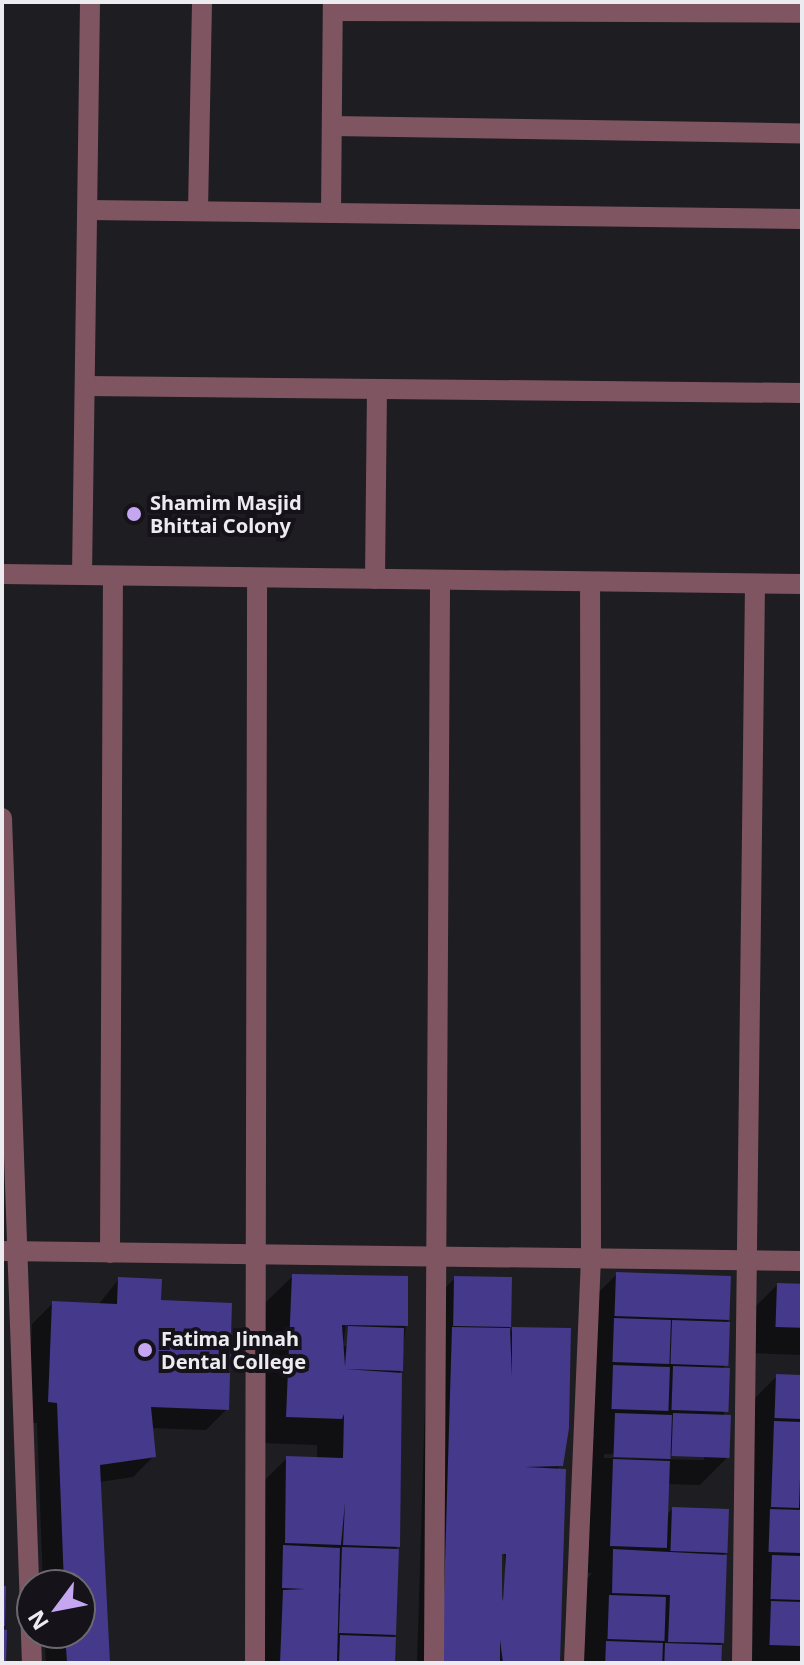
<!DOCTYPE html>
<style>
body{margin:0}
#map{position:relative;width:804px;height:1665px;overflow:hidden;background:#1e1d22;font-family:"Noto Sans",sans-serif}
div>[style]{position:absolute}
.shadow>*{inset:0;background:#0007}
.building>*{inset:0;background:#44398a;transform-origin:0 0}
.minor>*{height:20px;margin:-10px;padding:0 10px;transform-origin:10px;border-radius:10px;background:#7f5561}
.dots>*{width:22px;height:22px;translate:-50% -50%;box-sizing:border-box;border:4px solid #151319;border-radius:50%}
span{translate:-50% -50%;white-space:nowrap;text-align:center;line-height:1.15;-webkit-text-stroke:8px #151319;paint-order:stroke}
.poi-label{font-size:20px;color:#ecebef;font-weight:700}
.left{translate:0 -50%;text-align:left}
.frame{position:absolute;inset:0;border:4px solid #ecebef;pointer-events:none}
.north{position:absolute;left:16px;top:1569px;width:80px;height:80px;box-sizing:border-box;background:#151319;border:2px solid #6b696f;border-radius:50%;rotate:238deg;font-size:22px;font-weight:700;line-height:32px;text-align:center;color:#ecebef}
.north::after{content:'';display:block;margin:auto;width:28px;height:36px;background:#c5a7f1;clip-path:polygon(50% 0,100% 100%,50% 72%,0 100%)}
</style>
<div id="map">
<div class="shadow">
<i style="clip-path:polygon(evenodd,617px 1274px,729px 1279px,726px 1365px,721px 1370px,727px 1458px,700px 1485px,667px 1484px,667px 1514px,673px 1509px,726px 1552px,721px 1557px,725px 1557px,720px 1663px,582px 1663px,587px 1579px,592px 1573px,586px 1573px,589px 1442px,595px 1435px,586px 1435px,590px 1301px,617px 1274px,604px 1454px,704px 1456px,704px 1460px,604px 1458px,604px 1454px)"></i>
<i style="clip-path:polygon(evenodd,293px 1276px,406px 1325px,400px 1372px,394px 1663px,255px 1663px,260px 1485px,287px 1458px,317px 1459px,317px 1445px,260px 1443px,265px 1303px,293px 1276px,347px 1315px,349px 1346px,343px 1346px,347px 1315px,293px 1276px,333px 1588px,343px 1588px,343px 1596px,333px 1588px)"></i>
<i style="clip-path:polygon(evenodd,455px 1278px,510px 1278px,509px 1333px,513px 1329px,561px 1465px,556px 1470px,558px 1663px,417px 1663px,428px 1305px,455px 1278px,501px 1544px,504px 1544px,506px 1598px,499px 1598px,501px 1544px)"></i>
<i style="clip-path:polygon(119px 1279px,159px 1302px,227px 1409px,206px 1430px,151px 1428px,154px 1456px,133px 1477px,99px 1482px,108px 1663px,46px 1663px,44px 1633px,80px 1633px,80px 1585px,43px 1585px,37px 1423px,28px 1423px,32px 1324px,53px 1303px,98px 1305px)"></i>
<i style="clip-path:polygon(777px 1285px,802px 1286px,802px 1355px,749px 1353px,750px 1312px)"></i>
<i style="clip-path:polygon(777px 1376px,802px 1376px,802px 1663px,744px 1663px,750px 1403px)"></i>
</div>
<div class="building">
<i style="left:616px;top:1272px;width:115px;height:44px;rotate:2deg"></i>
<i style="clip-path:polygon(292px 1274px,408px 1276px,408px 1326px,342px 1325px,345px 1366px,348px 1326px,404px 1328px,403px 1371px,345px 1369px,402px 1373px,400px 1547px,343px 1545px,345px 1502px,341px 1545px,285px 1543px,286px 1456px,343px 1458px,344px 1414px,342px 1419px,286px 1417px)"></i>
<i style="left:454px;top:1276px;width:58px;height:50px;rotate:1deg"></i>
<i style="clip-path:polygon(118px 1277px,162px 1279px,161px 1300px,232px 1303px,229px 1410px,151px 1407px,156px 1457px,100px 1465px,110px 1663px,67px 1663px,65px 1633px,80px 1633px,80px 1585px,64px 1585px,57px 1403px,48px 1402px,52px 1301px,117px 1304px)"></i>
<i style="left:777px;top:1283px;width:25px;height:44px;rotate:2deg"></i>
<i style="left:614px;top:1318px;width:57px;height:44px;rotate:2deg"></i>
<i style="left:672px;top:1320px;width:58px;height:44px;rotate:2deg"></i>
<i style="clip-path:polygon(evenodd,452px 1327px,510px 1328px,512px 1377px,512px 1327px,571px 1328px,569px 1428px,563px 1466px,525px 1467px,566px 1469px,560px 1663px,503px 1663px,500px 1640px,500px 1663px,442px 1663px,452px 1327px,502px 1554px,506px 1554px,503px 1601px,502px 1596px,502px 1554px)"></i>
<i style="left:613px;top:1365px;width:57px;height:44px;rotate:2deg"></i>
<i style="left:673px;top:1366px;width:57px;height:44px;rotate:2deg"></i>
<i style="left:776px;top:1374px;width:26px;height:44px;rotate:2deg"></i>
<i style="left:615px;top:1413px;width:57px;height:44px;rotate:2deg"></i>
<i style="left:673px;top:1413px;width:58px;height:43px;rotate:2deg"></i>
<i style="left:774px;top:1421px;width:28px;height:86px;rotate:2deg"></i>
<i style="left:613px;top:1459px;width:57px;height:87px;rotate:2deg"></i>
<i style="left:672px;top:1507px;width:57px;height:44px;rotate:2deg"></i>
<i style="left:770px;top:1509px;width:32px;height:43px;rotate:2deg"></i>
<i style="clip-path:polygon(283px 1545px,340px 1548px,337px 1663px,280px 1663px,283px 1590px,305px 1589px,282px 1588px)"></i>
<i style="left:342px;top:1547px;width:57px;height:86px;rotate:2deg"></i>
<i style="clip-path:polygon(613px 1549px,727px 1555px,724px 1643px,668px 1642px,670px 1595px,612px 1593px)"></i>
<i style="left:772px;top:1555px;width:30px;height:44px;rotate:2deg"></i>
<i style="clip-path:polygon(2px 1586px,6px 1586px,5px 1626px,2px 1626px)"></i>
<i style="left:609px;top:1595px;width:57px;height:44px;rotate:2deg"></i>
<i style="left:771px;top:1601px;width:31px;height:44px;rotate:2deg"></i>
<i style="clip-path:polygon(2px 1629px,7px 1630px,6px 1663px,2px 1663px)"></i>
<i style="left:340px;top:1635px;width:56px;height:28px;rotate:2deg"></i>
<i style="left:606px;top:1641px;width:57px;height:22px;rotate:2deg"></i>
<i style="left:665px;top:1643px;width:57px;height:20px;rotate:2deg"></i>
</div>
<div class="minor">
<i style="left:333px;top:11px;width:469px;rotate:0.2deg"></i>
<i style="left:332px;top:126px;width:470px;rotate:0.9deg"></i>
<i style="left:88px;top:210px;width:714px;rotate:0.72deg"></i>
<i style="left:198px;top:211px;width:209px;rotate:-88.9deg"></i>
<i style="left:331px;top:213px;width:211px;rotate:-89.5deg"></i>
<i style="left:86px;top:386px;width:716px;rotate:0.56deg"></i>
<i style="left:2px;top:574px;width:800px;rotate:0.72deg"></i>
<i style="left:82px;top:575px;width:573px;rotate:-89.2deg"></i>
<i style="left:375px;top:579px;width:190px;rotate:-89.4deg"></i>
<i style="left:2px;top:818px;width:846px;rotate:87.97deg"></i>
<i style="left:2px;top:1251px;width:800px;rotate:0.72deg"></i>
<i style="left:110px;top:1253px;width:677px;rotate:-89.75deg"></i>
<i style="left:255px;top:1663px;width:1085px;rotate:-89.89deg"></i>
<i style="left:434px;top:1663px;width:1083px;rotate:-89.68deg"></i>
<i style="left:574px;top:1663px;width:403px;rotate:-87.6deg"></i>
<i style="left:591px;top:1260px;width:678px;rotate:-90.08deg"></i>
<i style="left:742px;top:1663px;width:1079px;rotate:-89.31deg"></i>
</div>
<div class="dots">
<i style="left:134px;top:514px;background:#c5a7f1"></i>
<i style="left:145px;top:1350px;background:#c5a7f1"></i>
</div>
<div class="poi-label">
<span class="left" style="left:150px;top:514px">Shamim Masjid<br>Bhittai Colony</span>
<span class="left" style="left:161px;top:1350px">Fatima Jinnah<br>Dental College</span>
</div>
<div class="frame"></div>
<div class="north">N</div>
</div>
